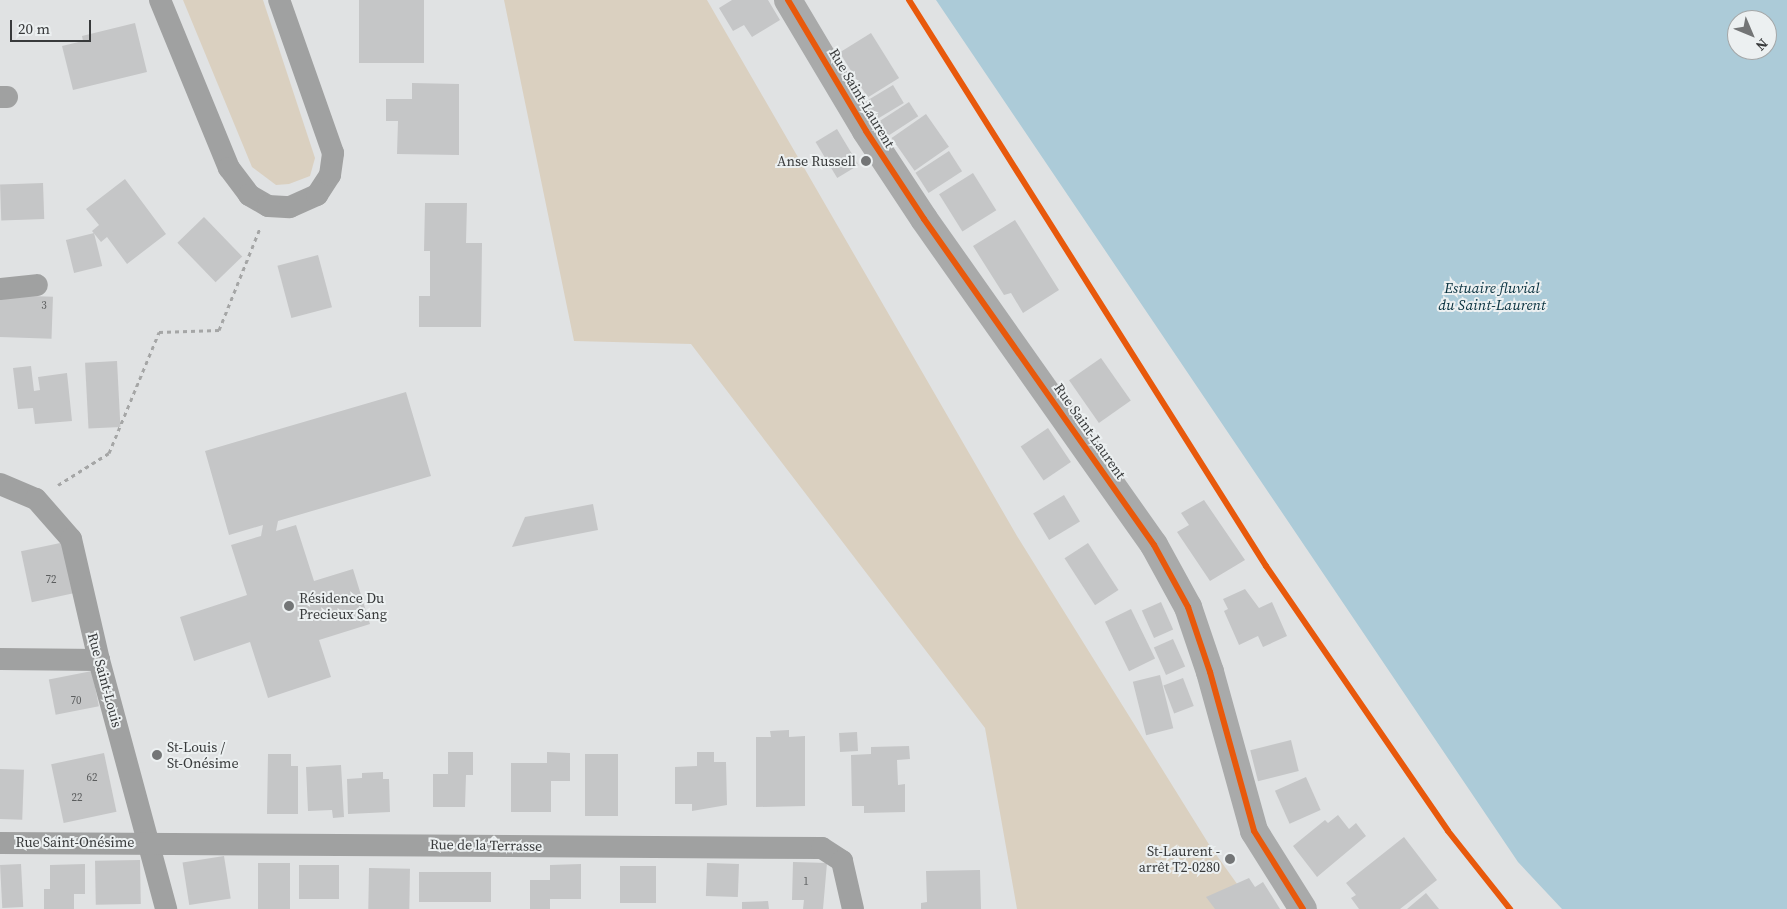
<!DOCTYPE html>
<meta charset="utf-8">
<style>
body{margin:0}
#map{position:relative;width:1787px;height:909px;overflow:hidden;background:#e0e2e3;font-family:"Source Serif 4",serif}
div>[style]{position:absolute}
.green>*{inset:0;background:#dad0c0}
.water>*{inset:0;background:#accbd8}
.building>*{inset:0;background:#c5c6c7;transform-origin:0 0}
.path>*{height:3px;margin-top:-1.5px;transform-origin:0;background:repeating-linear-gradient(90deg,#a5a6a6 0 4px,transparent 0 8px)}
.street>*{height:22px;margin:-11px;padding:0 11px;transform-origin:11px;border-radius:11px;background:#a0a1a1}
.secondary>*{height:28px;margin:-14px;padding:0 14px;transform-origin:14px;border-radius:14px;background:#a9aaaa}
.cycleway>*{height:6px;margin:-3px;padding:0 3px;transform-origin:3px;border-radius:3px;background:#e8590c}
.dots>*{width:14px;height:14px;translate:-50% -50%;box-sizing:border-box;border:2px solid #ecf0f1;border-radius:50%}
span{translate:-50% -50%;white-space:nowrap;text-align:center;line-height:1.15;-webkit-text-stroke:4px #ecf0f1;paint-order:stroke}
.number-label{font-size:11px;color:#5b5d5e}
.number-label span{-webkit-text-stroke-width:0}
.street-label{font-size:14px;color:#383a3b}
.poi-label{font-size:14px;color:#383a3b}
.right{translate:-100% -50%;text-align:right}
.left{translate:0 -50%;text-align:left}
.water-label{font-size:15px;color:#07303e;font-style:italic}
.north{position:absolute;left:1727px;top:10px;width:50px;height:50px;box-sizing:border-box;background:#ecf0f1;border:1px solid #a4a7a8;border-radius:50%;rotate:135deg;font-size:14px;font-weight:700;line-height:20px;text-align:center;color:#383a3b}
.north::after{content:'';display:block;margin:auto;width:18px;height:22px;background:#737576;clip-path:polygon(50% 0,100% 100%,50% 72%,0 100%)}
.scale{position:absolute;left:10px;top:20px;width:81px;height:22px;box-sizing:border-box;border:2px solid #383a3b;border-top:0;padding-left:6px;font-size:15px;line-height:18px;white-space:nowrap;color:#383a3b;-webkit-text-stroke:4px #ecf0f1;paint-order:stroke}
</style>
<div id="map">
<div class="green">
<i style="clip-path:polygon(183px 0,263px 0,315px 158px,310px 176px,289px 184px,276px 185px,252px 167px)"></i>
<i style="clip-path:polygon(504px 0,707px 0,1017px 536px,1210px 846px,1255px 909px,1017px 909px,985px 728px,691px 344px,574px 341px)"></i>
</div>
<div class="water">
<i style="clip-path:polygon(evenodd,936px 0,1787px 0,1787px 909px,1562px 909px,1518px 862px,936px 0,1737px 20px,1767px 20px,1767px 50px,1737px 50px,1737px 20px)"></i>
</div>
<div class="building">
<i style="left:359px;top:0;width:65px;height:63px"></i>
<i style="clip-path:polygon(732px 0,768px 0,780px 20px,752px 37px,744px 25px,733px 31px,719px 8px)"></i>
<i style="clip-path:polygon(135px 23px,147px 72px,73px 90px,62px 46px,83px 41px,82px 36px)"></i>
<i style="left:871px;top:33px;width:53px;height:37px;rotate:58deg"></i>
<i style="clip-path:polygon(412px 83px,459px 84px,459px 155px,397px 154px,398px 121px,386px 121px,386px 99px,412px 99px)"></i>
<i style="left:893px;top:85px;width:21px;height:32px;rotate:59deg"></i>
<i style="left:909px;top:102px;width:17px;height:39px;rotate:57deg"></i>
<i style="left:926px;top:114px;width:40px;height:42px;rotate:55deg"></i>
<i style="left:837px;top:129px;width:42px;height:25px;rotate:59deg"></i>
<i style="left:949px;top:151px;width:24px;height:40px;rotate:57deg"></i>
<i style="left:973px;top:173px;width:44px;height:40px;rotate:58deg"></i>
<i style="clip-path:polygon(125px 179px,166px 234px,127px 264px,107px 237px,101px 242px,92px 231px,99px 225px,86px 209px)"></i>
<i style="left:43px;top:183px;width:36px;height:43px;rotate:88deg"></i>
<i style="clip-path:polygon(425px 203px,467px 203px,466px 243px,482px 243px,481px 327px,419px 327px,419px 296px,430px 296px,430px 251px,424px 251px)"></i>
<i style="left:204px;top:217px;width:55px;height:37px;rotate:46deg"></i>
<i style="clip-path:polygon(1015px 220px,1059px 290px,1023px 313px,1011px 293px,1004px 295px,973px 246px)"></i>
<i style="left:94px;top:233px;width:34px;height:29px;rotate:76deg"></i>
<i style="left:318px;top:255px;width:54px;height:42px;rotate:75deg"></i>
<i style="left:0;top:295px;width:53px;height:42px;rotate:2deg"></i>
<i style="left:1101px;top:358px;width:52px;height:39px;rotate:55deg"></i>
<i style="left:117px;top:361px;width:66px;height:32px;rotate:87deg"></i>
<i style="clip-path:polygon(31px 366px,34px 391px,40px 390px,38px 377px,67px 373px,72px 421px,35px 424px,33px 408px,18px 409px,13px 368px)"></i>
<i style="clip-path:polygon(406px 392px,431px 476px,278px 521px,276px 531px,296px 525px,314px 581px,353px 569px,370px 624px,319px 640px,331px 677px,268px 698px,250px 642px,194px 661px,180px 617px,247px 595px,231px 545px,261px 536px,263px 525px,229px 535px,205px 451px)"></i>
<i style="left:1048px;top:428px;width:41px;height:33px;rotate:56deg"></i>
<i style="left:1064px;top:495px;width:31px;height:36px;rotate:59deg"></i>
<i style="clip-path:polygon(1204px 500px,1245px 560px,1210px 581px,1177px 532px,1189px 525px,1181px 513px)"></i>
<i style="clip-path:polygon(593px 504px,598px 530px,512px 547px,525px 517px)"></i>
<i style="left:65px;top:542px;width:52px;height:45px;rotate:78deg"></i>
<i style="left:1088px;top:543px;width:56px;height:28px;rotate:57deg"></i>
<i style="clip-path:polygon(1245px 589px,1259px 608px,1272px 602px,1287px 636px,1263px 647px,1258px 636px,1239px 645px,1224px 611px,1228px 609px,1223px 599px)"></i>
<i style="left:1161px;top:602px;width:30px;height:21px;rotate:66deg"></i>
<i style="left:1131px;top:609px;width:55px;height:29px;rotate:64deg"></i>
<i style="left:1173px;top:639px;width:30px;height:21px;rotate:66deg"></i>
<i style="left:92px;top:671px;width:36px;height:44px;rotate:79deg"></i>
<i style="left:1160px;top:675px;width:55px;height:28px;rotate:76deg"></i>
<i style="left:1183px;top:678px;width:30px;height:21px;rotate:69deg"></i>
<i style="clip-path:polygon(789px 730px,789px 737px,805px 736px,805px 806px,756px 807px,756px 737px,771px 737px,770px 731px)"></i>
<i style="left:857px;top:732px;width:19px;height:18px;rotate:87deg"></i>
<i style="left:1291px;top:740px;width:32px;height:42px;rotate:76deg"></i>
<i style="clip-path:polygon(909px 746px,910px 759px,897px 760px,898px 785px,905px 784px,905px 812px,864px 813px,864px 806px,852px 806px,851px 755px,871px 754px,871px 747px)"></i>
<i style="clip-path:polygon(448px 752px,473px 752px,473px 775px,466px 775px,465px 807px,433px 807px,433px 774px,448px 774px)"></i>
<i style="clip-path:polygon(547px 752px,570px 753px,570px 781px,551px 781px,551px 812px,511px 812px,511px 763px,547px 763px)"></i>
<i style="clip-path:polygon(697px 752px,714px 752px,714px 762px,726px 762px,727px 805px,692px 811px,692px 804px,675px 804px,675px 767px,697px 766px)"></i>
<i style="left:104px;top:753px;width:60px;height:54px;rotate:78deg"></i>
<i style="clip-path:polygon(268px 754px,291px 754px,291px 766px,298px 766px,298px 814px,267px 814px)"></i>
<i style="left:585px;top:754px;width:33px;height:62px"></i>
<i style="clip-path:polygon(341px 765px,344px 817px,333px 818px,332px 810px,308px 811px,306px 767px)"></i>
<i style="left:0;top:769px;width:24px;height:50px;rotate:2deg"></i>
<i style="clip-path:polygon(383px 772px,383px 779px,389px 779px,390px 812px,348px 814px,347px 779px,362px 778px,362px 773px)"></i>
<i style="left:1306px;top:777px;width:36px;height:34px;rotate:66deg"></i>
<i style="clip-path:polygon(1338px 815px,1349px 829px,1356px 823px,1366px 836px,1317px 877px,1293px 846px,1325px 820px,1328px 823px)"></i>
<i style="clip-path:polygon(1404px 837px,1437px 880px,1400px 909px,1359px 909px,1351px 898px,1356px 895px,1346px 883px)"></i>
<i style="left:224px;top:856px;width:43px;height:42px;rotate:81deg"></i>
<i style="left:140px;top:860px;width:44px;height:45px;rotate:89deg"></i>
<i style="clip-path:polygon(793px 862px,827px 863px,823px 909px,803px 909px,804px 900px,792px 900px)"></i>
<i style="left:258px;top:863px;width:32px;height:46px"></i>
<i style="left:707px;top:863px;width:32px;height:33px;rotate:2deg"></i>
<i style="left:21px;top:864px;width:43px;height:21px;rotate:87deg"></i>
<i style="clip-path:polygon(85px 864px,85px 894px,74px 894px,74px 909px,44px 909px,44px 889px,50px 889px,50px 865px)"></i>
<i style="clip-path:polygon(581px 864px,581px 899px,550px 899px,550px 909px,530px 909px,530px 880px,550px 880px,550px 865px)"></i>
<i style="left:299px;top:865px;width:40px;height:34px"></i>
<i style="left:620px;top:866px;width:36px;height:37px"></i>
<i style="left:369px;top:868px;width:41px;height:41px;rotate:1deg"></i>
<i style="clip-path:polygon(980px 870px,981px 909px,921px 909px,921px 903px,927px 902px,926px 871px)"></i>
<i style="left:419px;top:872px;width:72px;height:30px"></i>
<i style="clip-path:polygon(1249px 878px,1255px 887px,1263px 882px,1280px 909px,1215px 909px,1206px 897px)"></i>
<i style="clip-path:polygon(1426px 893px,1439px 909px,1407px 909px)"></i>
<i style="clip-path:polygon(768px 901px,769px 909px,742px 909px,742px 902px)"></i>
</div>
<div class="path">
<i style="left:58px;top:485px;width:60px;rotate:-32.1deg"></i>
<i style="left:109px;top:453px;width:131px;rotate:-67.5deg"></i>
<i style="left:159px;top:332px;width:60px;rotate:-1.9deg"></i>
<i style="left:219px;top:330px;width:110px;rotate:-68.1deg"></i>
</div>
<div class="street">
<i style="left:160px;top:0;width:182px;rotate:67.7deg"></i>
<i style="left:229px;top:168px;width:34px;rotate:53deg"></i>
<i style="left:249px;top:195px;width:22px;rotate:30deg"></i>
<i style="left:268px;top:206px;width:22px;rotate:3deg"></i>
<i style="left:290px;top:207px;width:30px;rotate:-24deg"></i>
<i style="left:317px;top:195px;width:24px;rotate:-57deg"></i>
<i style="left:330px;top:175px;width:22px;rotate:-82deg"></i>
<i style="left:333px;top:153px;width:162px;rotate:-109.4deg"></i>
<i style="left:0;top:97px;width:7px"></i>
<i style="left:0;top:289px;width:37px;rotate:-6deg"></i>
<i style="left:0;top:484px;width:39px;rotate:23deg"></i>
<i style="left:36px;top:499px;width:53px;rotate:48.8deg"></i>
<i style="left:71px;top:539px;width:124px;rotate:77deg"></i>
<i style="left:99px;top:660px;width:258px;rotate:74.9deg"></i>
<i style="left:0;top:659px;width:99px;rotate:0.6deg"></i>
<i style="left:0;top:843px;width:822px;rotate:0.35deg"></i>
<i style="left:822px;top:848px;width:24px;rotate:33deg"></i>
<i style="left:842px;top:861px;width:49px;rotate:77.1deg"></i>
</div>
<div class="secondary">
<i style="left:788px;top:0;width:152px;rotate:59.2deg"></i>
<i style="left:866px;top:131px;width:105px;rotate:56.6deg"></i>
<i style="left:924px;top:219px;width:399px;rotate:54.8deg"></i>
<i style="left:1154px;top:545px;width:71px;rotate:61.3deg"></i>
<i style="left:1188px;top:607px;width:69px;rotate:71.3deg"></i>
<i style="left:1210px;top:672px;width:165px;rotate:74.5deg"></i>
<i style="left:1254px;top:831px;width:92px;rotate:57.9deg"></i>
</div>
<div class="cycleway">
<i style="left:788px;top:0;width:152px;rotate:59.2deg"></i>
<i style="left:866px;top:131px;width:105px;rotate:56.6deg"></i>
<i style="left:924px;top:219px;width:399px;rotate:54.8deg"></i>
<i style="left:1154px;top:545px;width:71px;rotate:61.3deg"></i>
<i style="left:1188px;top:607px;width:69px;rotate:71.3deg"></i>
<i style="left:1210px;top:672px;width:165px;rotate:74.5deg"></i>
<i style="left:1254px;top:831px;width:92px;rotate:57.9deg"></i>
<i style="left:909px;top:0;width:669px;rotate:57.76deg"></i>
<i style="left:1266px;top:566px;width:321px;rotate:55.5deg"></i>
<i style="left:1448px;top:831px;width:100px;rotate:51.5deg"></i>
</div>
<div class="dots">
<i style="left:866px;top:161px;background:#737576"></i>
<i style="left:289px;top:606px;background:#737576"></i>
<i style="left:157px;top:755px;background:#737576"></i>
<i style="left:1230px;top:859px;background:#737576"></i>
</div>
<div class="number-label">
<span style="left:44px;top:306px">3</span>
<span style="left:51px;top:580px">72</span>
<span style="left:76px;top:701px">70</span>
<span style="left:92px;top:778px">62</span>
<span style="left:77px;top:798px">22</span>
<span style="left:806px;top:882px">1</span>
</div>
<div class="street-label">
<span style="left:862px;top:98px;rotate:59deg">Rue Saint-Laurent</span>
<span style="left:1090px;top:431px;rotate:55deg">Rue Saint-Laurent</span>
<span style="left:105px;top:680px;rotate:75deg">Rue Saint-Louis</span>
<span style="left:75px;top:842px">Rue Saint-Onésime</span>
<span style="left:486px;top:845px;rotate:1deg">Rue de la Terrasse</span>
</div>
<div class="poi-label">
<span class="right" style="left:856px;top:161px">Anse Russell</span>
<span class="left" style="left:299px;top:606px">Résidence Du<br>Precieux Sang</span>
<span class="left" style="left:167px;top:755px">St-Louis /<br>St-Onésime</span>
<span class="right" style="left:1220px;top:859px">St-Laurent -<br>arrêt T2-0280</span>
</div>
<div class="water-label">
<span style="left:1492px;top:296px">Estuaire fluvial<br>du Saint-Laurent</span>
</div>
<div class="north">N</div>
<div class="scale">20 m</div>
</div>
